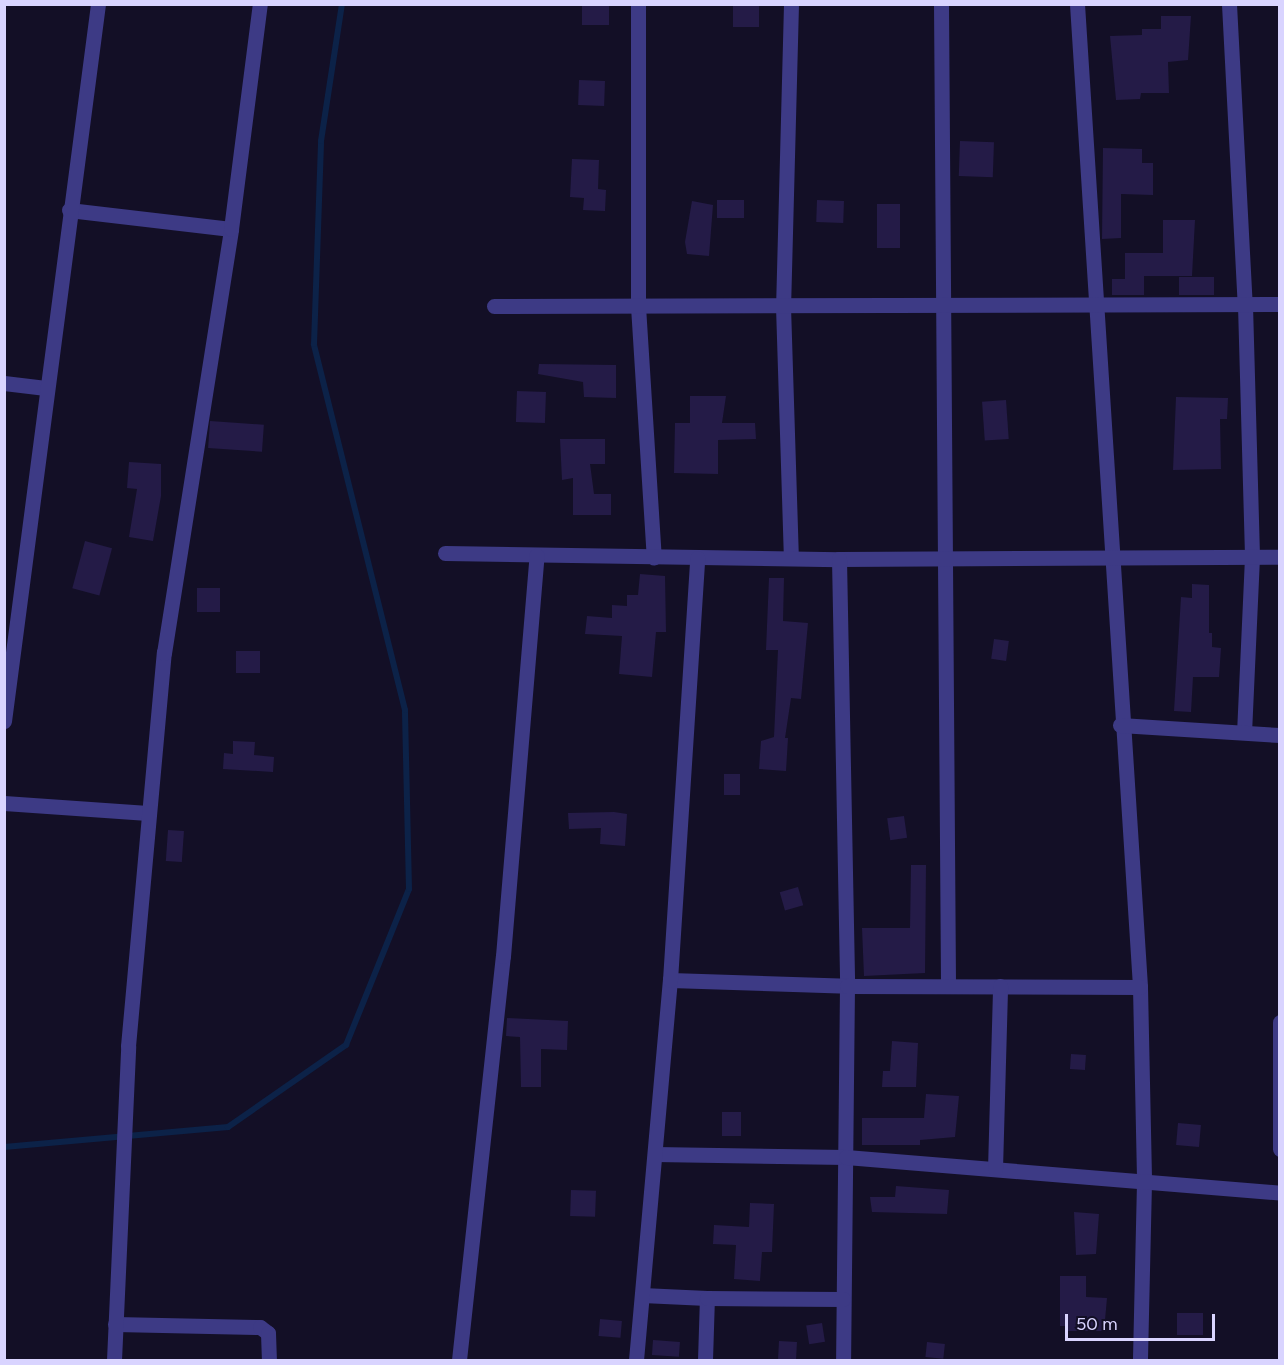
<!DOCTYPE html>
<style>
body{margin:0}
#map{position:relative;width:1284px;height:1365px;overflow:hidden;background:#130f26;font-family:Figtree,sans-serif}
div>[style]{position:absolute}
.stream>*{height:6px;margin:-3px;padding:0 3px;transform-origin:3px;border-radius:3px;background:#0c2248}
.building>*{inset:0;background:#241b47;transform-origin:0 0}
.minor>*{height:15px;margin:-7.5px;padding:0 7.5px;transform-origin:7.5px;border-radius:7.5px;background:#3d3a85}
span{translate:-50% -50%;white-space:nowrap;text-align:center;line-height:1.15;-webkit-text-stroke:6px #130f26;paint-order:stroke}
.frame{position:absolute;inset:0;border:6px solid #d9d4ff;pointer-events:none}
.scale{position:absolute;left:1065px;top:1314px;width:150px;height:27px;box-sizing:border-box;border:3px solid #d9d4ff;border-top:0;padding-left:8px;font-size:18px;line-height:21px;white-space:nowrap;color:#d9d4ff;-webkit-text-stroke:4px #130f26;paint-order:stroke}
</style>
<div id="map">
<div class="stream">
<i style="left:4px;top:1147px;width:225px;rotate:-5.1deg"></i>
<i style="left:228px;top:1127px;width:144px;rotate:-34.8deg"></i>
<i style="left:346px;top:1045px;width:168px;rotate:-68deg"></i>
<i style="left:409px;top:889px;width:179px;rotate:-91.3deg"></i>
<i style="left:405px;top:710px;width:377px;rotate:-104deg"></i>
<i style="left:314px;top:344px;width:203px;rotate:-88deg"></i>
<i style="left:321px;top:141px;width:139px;rotate:-81.3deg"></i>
</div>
<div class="building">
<i style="left:582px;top:4px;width:27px;height:21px"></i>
<i style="left:733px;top:4px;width:26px;height:23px"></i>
<i style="clip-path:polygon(1161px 16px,1191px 16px,1188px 60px,1168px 62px,1169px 93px,1141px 93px,1140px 99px,1116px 100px,1110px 36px,1142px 35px,1142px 29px,1161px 29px)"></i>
<i style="left:579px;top:80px;width:26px;height:25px;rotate:2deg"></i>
<i style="left:960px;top:141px;width:34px;height:35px;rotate:2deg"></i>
<i style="clip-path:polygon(1103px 148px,1142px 149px,1142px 163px,1153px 163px,1153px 195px,1121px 194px,1121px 238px,1102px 239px)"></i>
<i style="clip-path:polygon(572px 159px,599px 160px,598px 189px,606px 190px,605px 211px,583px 210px,584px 198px,570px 197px)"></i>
<i style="left:744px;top:200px;width:18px;height:27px;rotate:90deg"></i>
<i style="left:817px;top:200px;width:27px;height:22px;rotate:2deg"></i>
<i style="clip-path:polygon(692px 201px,713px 205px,709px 256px,687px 254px,685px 242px)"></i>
<i style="left:900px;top:204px;width:44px;height:23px;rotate:90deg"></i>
<i style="clip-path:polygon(1163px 220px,1195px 220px,1192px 276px,1144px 276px,1144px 295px,1112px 295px,1112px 279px,1125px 279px,1125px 253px,1163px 253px)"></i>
<i style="left:1179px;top:277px;width:35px;height:18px"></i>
<i style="clip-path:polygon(539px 364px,616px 365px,616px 398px,584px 397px,583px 382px,538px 374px)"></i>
<i style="left:517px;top:391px;width:29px;height:31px;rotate:2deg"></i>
<i style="clip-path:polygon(690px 396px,726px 396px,722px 423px,755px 423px,756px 439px,718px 440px,718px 474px,674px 473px,675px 423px,690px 423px)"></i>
<i style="clip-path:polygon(1176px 397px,1228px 398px,1227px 419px,1220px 419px,1221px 469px,1173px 470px)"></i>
<i style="left:1006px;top:400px;width:39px;height:24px;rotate:86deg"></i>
<i style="left:210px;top:421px;width:54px;height:27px;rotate:4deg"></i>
<i style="clip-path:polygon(560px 439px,605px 439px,605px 464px,590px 464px,594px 494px,611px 494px,611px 515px,573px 515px,573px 478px,562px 480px)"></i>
<i style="clip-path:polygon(129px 462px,161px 464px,161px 496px,153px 541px,129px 537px,137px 489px,127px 488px)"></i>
<i style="left:85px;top:541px;width:28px;height:49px;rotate:15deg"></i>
<i style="clip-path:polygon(640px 574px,665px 576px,666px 632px,656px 632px,652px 677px,619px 674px,622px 636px,585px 634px,587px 616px,612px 618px,612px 605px,627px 606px,627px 595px,638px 595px)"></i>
<i style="clip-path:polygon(769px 578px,784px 578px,783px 621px,808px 623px,801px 699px,791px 698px,785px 738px,788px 738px,786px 771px,759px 769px,761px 741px,774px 737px,778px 650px,766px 650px)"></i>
<i style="clip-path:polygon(1192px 584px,1209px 585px,1209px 633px,1212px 633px,1212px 647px,1221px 648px,1219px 677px,1193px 677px,1191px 712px,1174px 711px,1181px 597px,1192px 598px)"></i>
<i style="left:197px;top:588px;width:23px;height:24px"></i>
<i style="left:994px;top:639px;width:15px;height:20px;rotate:8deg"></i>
<i style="left:236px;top:651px;width:24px;height:22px"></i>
<i style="clip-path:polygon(233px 741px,255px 742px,254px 755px,274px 757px,273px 772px,223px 769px,224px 753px,233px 754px)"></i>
<i style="left:724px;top:774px;width:16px;height:21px"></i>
<i style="clip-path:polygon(614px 812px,627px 814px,625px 846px,600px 844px,601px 828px,569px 829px,568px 813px)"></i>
<i style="left:904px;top:816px;width:22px;height:17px;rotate:82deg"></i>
<i style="left:168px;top:830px;width:16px;height:31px;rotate:4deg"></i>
<i style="clip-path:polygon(911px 865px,926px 865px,925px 973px,864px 976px,862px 928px,910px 928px)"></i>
<i style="left:798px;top:887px;width:19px;height:19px;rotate:74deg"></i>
<i style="clip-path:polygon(507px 1018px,568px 1021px,567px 1050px,541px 1049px,541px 1087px,521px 1087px,520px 1037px,506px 1036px)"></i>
<i style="clip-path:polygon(892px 1041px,918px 1043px,916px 1087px,882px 1087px,883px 1071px,890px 1071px)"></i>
<i style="left:1071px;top:1054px;width:15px;height:15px;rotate:4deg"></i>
<i style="clip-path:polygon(926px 1094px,959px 1096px,955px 1137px,920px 1140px,920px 1145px,862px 1145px,862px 1118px,924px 1118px)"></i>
<i style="left:722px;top:1112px;width:19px;height:24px"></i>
<i style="left:1178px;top:1123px;width:23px;height:22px;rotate:5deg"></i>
<i style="clip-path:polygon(896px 1186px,949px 1190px,947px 1214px,872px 1212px,870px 1197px,895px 1197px)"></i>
<i style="left:571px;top:1190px;width:25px;height:26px;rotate:2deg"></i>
<i style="clip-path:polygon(750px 1203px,774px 1204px,772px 1252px,762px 1252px,760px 1281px,734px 1279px,736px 1245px,713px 1244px,714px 1225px,749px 1227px)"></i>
<i style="clip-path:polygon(1074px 1212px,1099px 1214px,1096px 1254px,1076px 1255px)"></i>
<i style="clip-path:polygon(1060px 1276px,1086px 1276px,1086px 1297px,1107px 1298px,1104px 1331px,1068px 1331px,1068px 1326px,1060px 1326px)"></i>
<i style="left:1177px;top:1313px;width:26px;height:22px"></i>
<i style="left:600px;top:1319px;width:22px;height:17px;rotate:5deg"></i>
<i style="left:822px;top:1323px;width:19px;height:16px;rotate:81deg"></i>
<i style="left:653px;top:1340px;width:27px;height:15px;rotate:4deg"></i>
<i style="left:779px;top:1341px;width:18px;height:18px;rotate:3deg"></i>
<i style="left:927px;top:1342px;width:18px;height:15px;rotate:6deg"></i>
</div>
<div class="minor">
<i style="left:638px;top:4px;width:302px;rotate:90deg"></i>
<i style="left:638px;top:306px;width:252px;rotate:86.4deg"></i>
<i style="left:791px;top:4px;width:302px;rotate:91.5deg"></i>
<i style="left:783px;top:306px;width:251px;rotate:88.2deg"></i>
<i style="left:941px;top:4px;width:981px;rotate:89.59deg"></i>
<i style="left:1077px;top:4px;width:985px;rotate:86.33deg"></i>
<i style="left:1140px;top:987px;width:195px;rotate:88.8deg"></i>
<i style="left:1144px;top:1182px;width:178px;rotate:91.3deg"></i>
<i style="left:1229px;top:4px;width:301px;rotate:87deg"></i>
<i style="left:1245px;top:305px;width:252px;rotate:88.4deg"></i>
<i style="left:1252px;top:557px;width:174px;rotate:92.6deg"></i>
<i style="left:69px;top:210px;width:163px;rotate:6.7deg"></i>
<i style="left:494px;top:306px;width:786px;rotate:-0.15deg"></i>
<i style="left:4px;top:383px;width:42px;rotate:6.8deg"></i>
<i style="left:445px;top:553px;width:394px;rotate:0.9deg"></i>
<i style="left:839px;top:559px;width:441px;rotate:-0.3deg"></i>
<i style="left:839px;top:559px;width:427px;rotate:88.9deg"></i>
<i style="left:847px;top:986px;width:374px;rotate:90.6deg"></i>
<i style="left:4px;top:721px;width:723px;rotate:-82.53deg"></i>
<i style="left:1120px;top:725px;width:160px;rotate:3.6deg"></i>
<i style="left:4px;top:803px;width:144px;rotate:4deg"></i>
<i style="left:670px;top:980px;width:177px;rotate:1.9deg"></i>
<i style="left:847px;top:986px;width:293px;rotate:0.2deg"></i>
<i style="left:1280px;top:1022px;width:127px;rotate:90deg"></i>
<i style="left:655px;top:1154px;width:191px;rotate:0.9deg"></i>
<i style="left:846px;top:1157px;width:435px;rotate:4.7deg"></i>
<i style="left:995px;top:1169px;width:183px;rotate:-88.4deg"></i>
<i style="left:642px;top:1295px;width:65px;rotate:2.6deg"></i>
<i style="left:115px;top:1324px;width:145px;rotate:1.2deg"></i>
<i style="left:260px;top:1327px;width:10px;rotate:37deg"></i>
<i style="left:268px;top:1333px;width:27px;rotate:88deg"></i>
<i style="left:114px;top:1360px;width:314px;rotate:-87.4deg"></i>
<i style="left:128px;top:1046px;width:395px;rotate:-84.8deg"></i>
<i style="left:164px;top:653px;width:429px;rotate:-81deg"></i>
<i style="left:231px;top:229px;width:227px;rotate:-82.7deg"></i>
<i style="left:459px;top:1360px;width:406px;rotate:-83.8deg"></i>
<i style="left:503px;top:956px;width:402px;rotate:-85.2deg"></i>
<i style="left:636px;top:1360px;width:382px;rotate:-84.9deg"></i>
<i style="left:670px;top:980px;width:423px;rotate:-86.3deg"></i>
<i style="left:705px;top:1360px;width:62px;rotate:-88.2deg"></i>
<i style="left:707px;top:1298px;width:136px;rotate:0.4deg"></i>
</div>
<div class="frame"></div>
<div class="scale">50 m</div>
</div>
